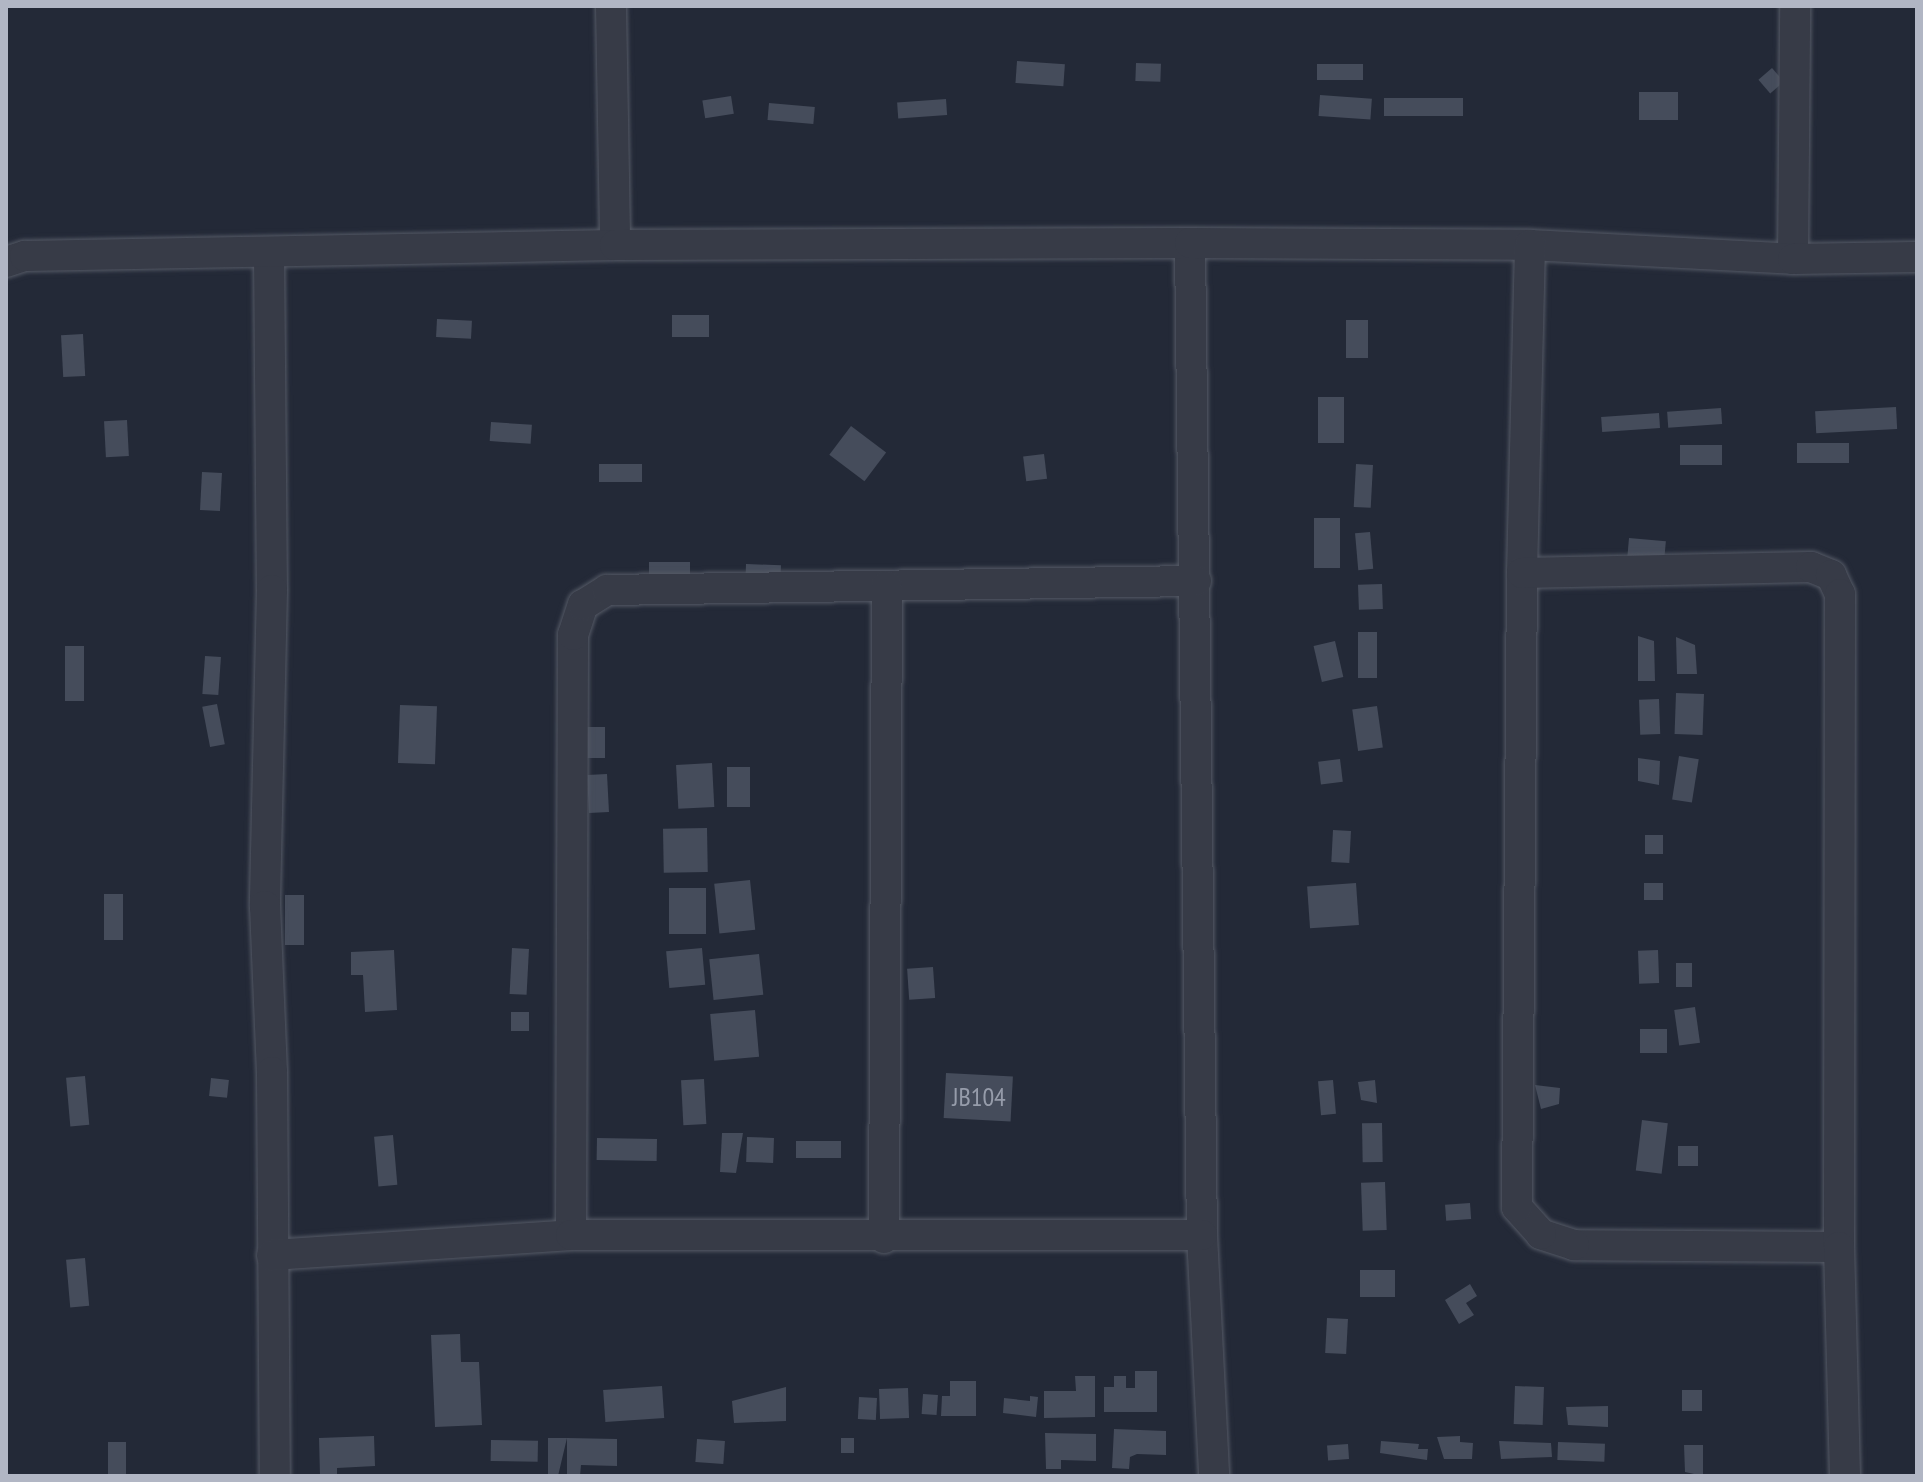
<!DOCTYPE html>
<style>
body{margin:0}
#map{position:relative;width:1923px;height:1482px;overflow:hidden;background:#232937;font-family:"PT Sans Narrow",sans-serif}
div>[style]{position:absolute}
.building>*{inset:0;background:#454c5b;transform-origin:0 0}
.roads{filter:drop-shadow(0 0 2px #545965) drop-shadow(0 0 2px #545965)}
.minor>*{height:30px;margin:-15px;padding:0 15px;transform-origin:15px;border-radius:15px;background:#373b47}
span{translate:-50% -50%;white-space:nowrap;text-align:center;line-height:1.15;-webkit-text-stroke:8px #1c212c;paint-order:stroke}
.number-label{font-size:26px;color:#969caa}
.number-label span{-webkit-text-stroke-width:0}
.frame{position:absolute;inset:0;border:8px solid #b1b6c4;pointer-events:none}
</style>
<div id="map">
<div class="building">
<i style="left:1017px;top:61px;width:48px;height:22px;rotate:4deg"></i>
<i style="left:1136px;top:63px;width:25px;height:18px;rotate:2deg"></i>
<i style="left:1317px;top:64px;width:46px;height:16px"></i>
<i style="left:1772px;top:68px;width:18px;height:18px;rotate:49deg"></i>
<i style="left:1639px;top:92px;width:39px;height:28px"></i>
<i style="left:1320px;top:95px;width:52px;height:21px;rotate:4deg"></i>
<i style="left:731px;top:96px;width:18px;height:29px;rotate:81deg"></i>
<i style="left:1384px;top:98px;width:79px;height:18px"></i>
<i style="left:946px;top:99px;width:16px;height:49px;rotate:86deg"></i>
<i style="left:769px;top:103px;width:46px;height:17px;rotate:5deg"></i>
<i style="left:672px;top:315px;width:37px;height:22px"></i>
<i style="left:437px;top:319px;width:35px;height:18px;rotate:3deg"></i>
<i style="left:1346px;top:320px;width:22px;height:38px"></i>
<i style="left:83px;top:334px;width:42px;height:22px;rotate:87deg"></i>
<i style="left:1318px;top:397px;width:26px;height:46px"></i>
<i style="left:1896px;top:407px;width:22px;height:81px;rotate:87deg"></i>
<i style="left:1721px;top:408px;width:16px;height:54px;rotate:86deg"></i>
<i style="left:1659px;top:413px;width:15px;height:58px;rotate:86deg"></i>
<i style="left:127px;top:420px;width:36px;height:23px;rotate:87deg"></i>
<i style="left:491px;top:422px;width:41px;height:19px;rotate:4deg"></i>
<i style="left:851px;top:426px;width:44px;height:36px;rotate:37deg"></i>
<i style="left:1797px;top:443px;width:52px;height:20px"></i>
<i style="left:1722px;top:445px;width:20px;height:42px;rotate:90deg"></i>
<i style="left:1044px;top:454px;width:25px;height:21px;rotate:83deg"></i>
<i style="left:599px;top:464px;width:43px;height:18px"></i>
<i style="left:1356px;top:464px;width:17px;height:43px;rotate:3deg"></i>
<i style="left:202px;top:472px;width:20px;height:38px;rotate:3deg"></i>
<i style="left:1314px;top:518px;width:26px;height:50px"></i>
<i style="left:1370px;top:532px;width:37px;height:15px;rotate:85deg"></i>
<i style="left:1629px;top:538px;width:37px;height:18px;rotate:5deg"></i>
<i style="left:649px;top:562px;width:41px;height:19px"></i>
<i style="left:746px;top:564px;width:35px;height:19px;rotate:2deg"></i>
<i style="left:1382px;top:584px;width:25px;height:24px;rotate:88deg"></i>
<i style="left:1358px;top:632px;width:19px;height:46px"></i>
<i style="clip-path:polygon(1638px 636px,1654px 641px,1655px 681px,1638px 681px)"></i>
<i style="clip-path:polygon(1676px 637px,1695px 645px,1697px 674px,1677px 674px)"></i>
<i style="left:1335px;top:641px;width:37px;height:22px;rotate:77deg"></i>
<i style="left:65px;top:646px;width:19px;height:55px"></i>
<i style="left:205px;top:656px;width:16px;height:38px;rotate:4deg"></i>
<i style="left:1676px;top:693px;width:28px;height:41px;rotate:2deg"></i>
<i style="left:1659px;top:699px;width:35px;height:20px;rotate:88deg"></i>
<i style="left:217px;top:704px;width:41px;height:15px;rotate:79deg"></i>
<i style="left:400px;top:705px;width:37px;height:58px;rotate:2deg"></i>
<i style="left:1377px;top:706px;width:42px;height:25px;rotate:82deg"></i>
<i style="left:582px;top:727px;width:23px;height:31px"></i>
<i style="left:1679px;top:756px;width:20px;height:44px;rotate:9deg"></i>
<i style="clip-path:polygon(1638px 758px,1660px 761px,1659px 785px,1638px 781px)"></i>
<i style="left:1340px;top:759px;width:23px;height:22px;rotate:83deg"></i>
<i style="left:712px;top:763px;width:44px;height:36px;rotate:87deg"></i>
<i style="left:727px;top:767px;width:23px;height:40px"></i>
<i style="left:607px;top:774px;width:38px;height:20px;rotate:87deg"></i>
<i style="left:707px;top:828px;width:44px;height:44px;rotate:89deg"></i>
<i style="left:1333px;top:830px;width:18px;height:32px;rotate:3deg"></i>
<i style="left:1645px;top:835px;width:18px;height:19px"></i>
<i style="left:750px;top:880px;width:50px;height:36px;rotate:84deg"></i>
<i style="left:1356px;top:883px;width:42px;height:49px;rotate:86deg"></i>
<i style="left:1644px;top:883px;width:19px;height:17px"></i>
<i style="left:669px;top:888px;width:37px;height:46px"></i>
<i style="left:104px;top:894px;width:19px;height:46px"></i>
<i style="left:285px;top:895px;width:19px;height:50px"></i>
<i style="left:512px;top:948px;width:17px;height:46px;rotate:3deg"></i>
<i style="left:702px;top:948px;width:37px;height:36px;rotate:85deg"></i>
<i style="clip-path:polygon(394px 950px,397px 1010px,365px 1012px,363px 975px,351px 975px,351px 952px)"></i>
<i style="left:1658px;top:950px;width:33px;height:20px;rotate:88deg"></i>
<i style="left:759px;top:954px;width:41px;height:50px;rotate:84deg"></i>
<i style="left:1676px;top:963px;width:16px;height:24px"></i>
<i style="left:933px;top:967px;width:31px;height:26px;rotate:86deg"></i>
<i style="left:1695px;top:1007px;width:36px;height:21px;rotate:82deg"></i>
<i style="left:755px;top:1010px;width:47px;height:45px;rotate:85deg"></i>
<i style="left:511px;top:1012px;width:18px;height:19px"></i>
<i style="left:1640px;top:1029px;width:27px;height:24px"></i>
<i style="left:946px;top:1073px;width:67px;height:45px;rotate:3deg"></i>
<i style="left:85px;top:1076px;width:49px;height:19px;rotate:85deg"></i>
<i style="left:211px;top:1078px;width:18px;height:18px;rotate:6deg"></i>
<i style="left:704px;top:1079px;width:45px;height:23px;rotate:87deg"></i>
<i style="left:1333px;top:1080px;width:34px;height:15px;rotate:85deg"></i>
<i style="clip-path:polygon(1375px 1080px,1377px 1103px,1361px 1100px,1358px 1082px)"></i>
<i style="clip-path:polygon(1535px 1085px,1560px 1088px,1559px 1104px,1541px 1109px)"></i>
<i style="left:1642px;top:1120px;width:26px;height:51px;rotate:7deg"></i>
<i style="left:1382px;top:1123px;width:39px;height:20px;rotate:89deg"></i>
<i style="clip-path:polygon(722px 1133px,743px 1133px,736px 1173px,720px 1172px)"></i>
<i style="left:393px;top:1135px;width:50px;height:19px;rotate:85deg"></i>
<i style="left:747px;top:1137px;width:27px;height:25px;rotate:2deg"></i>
<i style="left:597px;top:1138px;width:60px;height:22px;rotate:1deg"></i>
<i style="left:796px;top:1141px;width:45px;height:17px"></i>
<i style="left:1678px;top:1146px;width:20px;height:20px"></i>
<i style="left:1385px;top:1182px;width:48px;height:24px;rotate:88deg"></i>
<i style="left:1470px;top:1203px;width:16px;height:25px;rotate:86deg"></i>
<i style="left:85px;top:1258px;width:48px;height:19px;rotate:85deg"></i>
<i style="left:1360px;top:1270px;width:35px;height:27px"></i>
<i style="clip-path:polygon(1470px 1284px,1477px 1296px,1466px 1303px,1474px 1315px,1459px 1324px,1445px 1300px)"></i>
<i style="left:1327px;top:1318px;width:21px;height:35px;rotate:3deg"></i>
<i style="clip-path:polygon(460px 1334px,461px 1362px,479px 1362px,482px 1425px,435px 1427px,431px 1335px)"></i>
<i style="clip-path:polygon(1135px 1371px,1157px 1371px,1157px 1412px,1104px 1412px,1104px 1387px,1114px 1387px,1114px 1376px,1126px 1376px,1126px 1388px,1135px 1388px)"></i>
<i style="clip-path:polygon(1075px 1376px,1095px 1376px,1095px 1417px,1044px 1418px,1044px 1391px,1076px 1391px)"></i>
<i style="clip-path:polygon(950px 1381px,976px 1381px,976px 1416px,941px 1416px,942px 1396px,950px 1396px)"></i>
<i style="left:662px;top:1386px;width:32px;height:59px;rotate:86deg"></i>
<i style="left:1515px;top:1386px;width:29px;height:38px;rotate:2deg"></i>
<i style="clip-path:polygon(786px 1387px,786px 1421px,734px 1423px,732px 1401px)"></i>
<i style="left:908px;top:1388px;width:30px;height:29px;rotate:88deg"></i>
<i style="left:1702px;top:1390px;width:21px;height:20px;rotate:90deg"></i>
<i style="left:923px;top:1394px;width:15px;height:20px;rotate:4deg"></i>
<i style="clip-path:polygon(1030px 1396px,1038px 1397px,1036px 1417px,1003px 1413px,1004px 1398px,1030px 1401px)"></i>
<i style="left:859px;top:1397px;width:18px;height:22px;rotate:3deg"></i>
<i style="clip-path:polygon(1608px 1406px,1608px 1427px,1568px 1425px,1566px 1407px)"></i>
<i style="clip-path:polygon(1114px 1429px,1166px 1431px,1166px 1455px,1137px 1454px,1130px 1457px,1129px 1469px,1112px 1468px)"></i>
<i style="clip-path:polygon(1045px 1433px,1096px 1434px,1096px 1461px,1061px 1460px,1061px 1469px,1046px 1469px)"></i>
<i style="clip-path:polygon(374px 1436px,375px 1466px,337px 1468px,337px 1475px,320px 1476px,319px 1438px)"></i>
<i style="clip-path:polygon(1460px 1436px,1460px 1442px,1473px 1443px,1472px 1459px,1444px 1459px,1437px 1437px)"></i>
<i style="clip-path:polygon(548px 1438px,567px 1438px,617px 1439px,617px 1466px,581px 1465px,580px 1476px,567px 1476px,567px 1438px,558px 1476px,548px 1476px)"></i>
<i style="left:841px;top:1438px;width:13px;height:15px"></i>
<i style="left:697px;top:1439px;width:28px;height:23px;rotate:4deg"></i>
<i style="left:491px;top:1440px;width:47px;height:21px;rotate:1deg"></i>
<i style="clip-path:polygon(1381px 1441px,1419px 1444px,1418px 1449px,1428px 1449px,1427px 1460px,1380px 1453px)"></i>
<i style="clip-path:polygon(1499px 1441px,1551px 1443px,1552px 1457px,1501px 1459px)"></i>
<i style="left:108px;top:1442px;width:18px;height:33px"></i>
<i style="left:1558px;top:1442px;width:47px;height:18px;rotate:2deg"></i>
<i style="left:1348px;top:1444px;width:15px;height:21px;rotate:86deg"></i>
<i style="clip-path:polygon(1684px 1445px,1703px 1445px,1703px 1476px,1685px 1472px)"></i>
</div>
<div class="roads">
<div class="minor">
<i style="left:611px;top:6px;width:239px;rotate:89deg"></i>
<i style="left:1190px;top:243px;width:992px;rotate:89.31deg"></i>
<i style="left:1202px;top:1235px;width:241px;rotate:87.1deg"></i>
<i style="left:269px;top:252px;width:338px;rotate:89.5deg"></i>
<i style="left:272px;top:590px;width:316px;rotate:91.3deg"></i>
<i style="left:265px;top:906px;width:166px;rotate:87.6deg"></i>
<i style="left:272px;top:1072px;width:404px;rotate:89.6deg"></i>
<i style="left:1793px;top:259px;width:253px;rotate:-89.5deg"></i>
<i style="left:6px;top:262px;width:20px;rotate:-18deg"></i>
<i style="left:25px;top:256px;width:590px;rotate:-1.07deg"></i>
<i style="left:615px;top:245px;width:575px;rotate:-0.2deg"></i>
<i style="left:1190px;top:243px;width:340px;rotate:0.3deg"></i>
<i style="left:1530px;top:245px;width:263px;rotate:3deg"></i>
<i style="left:1793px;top:259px;width:124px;rotate:-0.9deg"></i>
<i style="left:1522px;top:573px;width:328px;rotate:-88.6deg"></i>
<i style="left:571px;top:1235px;width:600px;rotate:-89.81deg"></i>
<i style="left:573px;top:635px;width:32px;rotate:-72deg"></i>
<i style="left:583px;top:605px;width:28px;rotate:-32deg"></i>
<i style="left:607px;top:590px;width:589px;rotate:-0.88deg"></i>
<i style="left:884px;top:1238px;width:652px;rotate:-89.74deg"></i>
<i style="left:1839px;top:1247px;width:265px;rotate:-179.6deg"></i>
<i style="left:1574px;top:1245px;width:35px;rotate:-162deg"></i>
<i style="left:1541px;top:1234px;width:36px;rotate:-132deg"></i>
<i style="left:1517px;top:1207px;width:634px;rotate:-89.55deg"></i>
<i style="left:1522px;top:573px;width:289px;rotate:-1.2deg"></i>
<i style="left:1811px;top:567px;width:22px;rotate:22deg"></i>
<i style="left:1831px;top:575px;width:21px;rotate:65deg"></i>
<i style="left:1840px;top:594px;width:653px;rotate:90.09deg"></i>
<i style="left:1839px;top:1247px;width:229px;rotate:88.5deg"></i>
<i style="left:272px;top:1255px;width:300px;rotate:-3.8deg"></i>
<i style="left:571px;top:1235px;width:631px"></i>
</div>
</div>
<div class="number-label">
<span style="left:979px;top:1097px">JB104</span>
</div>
<div class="frame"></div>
</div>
